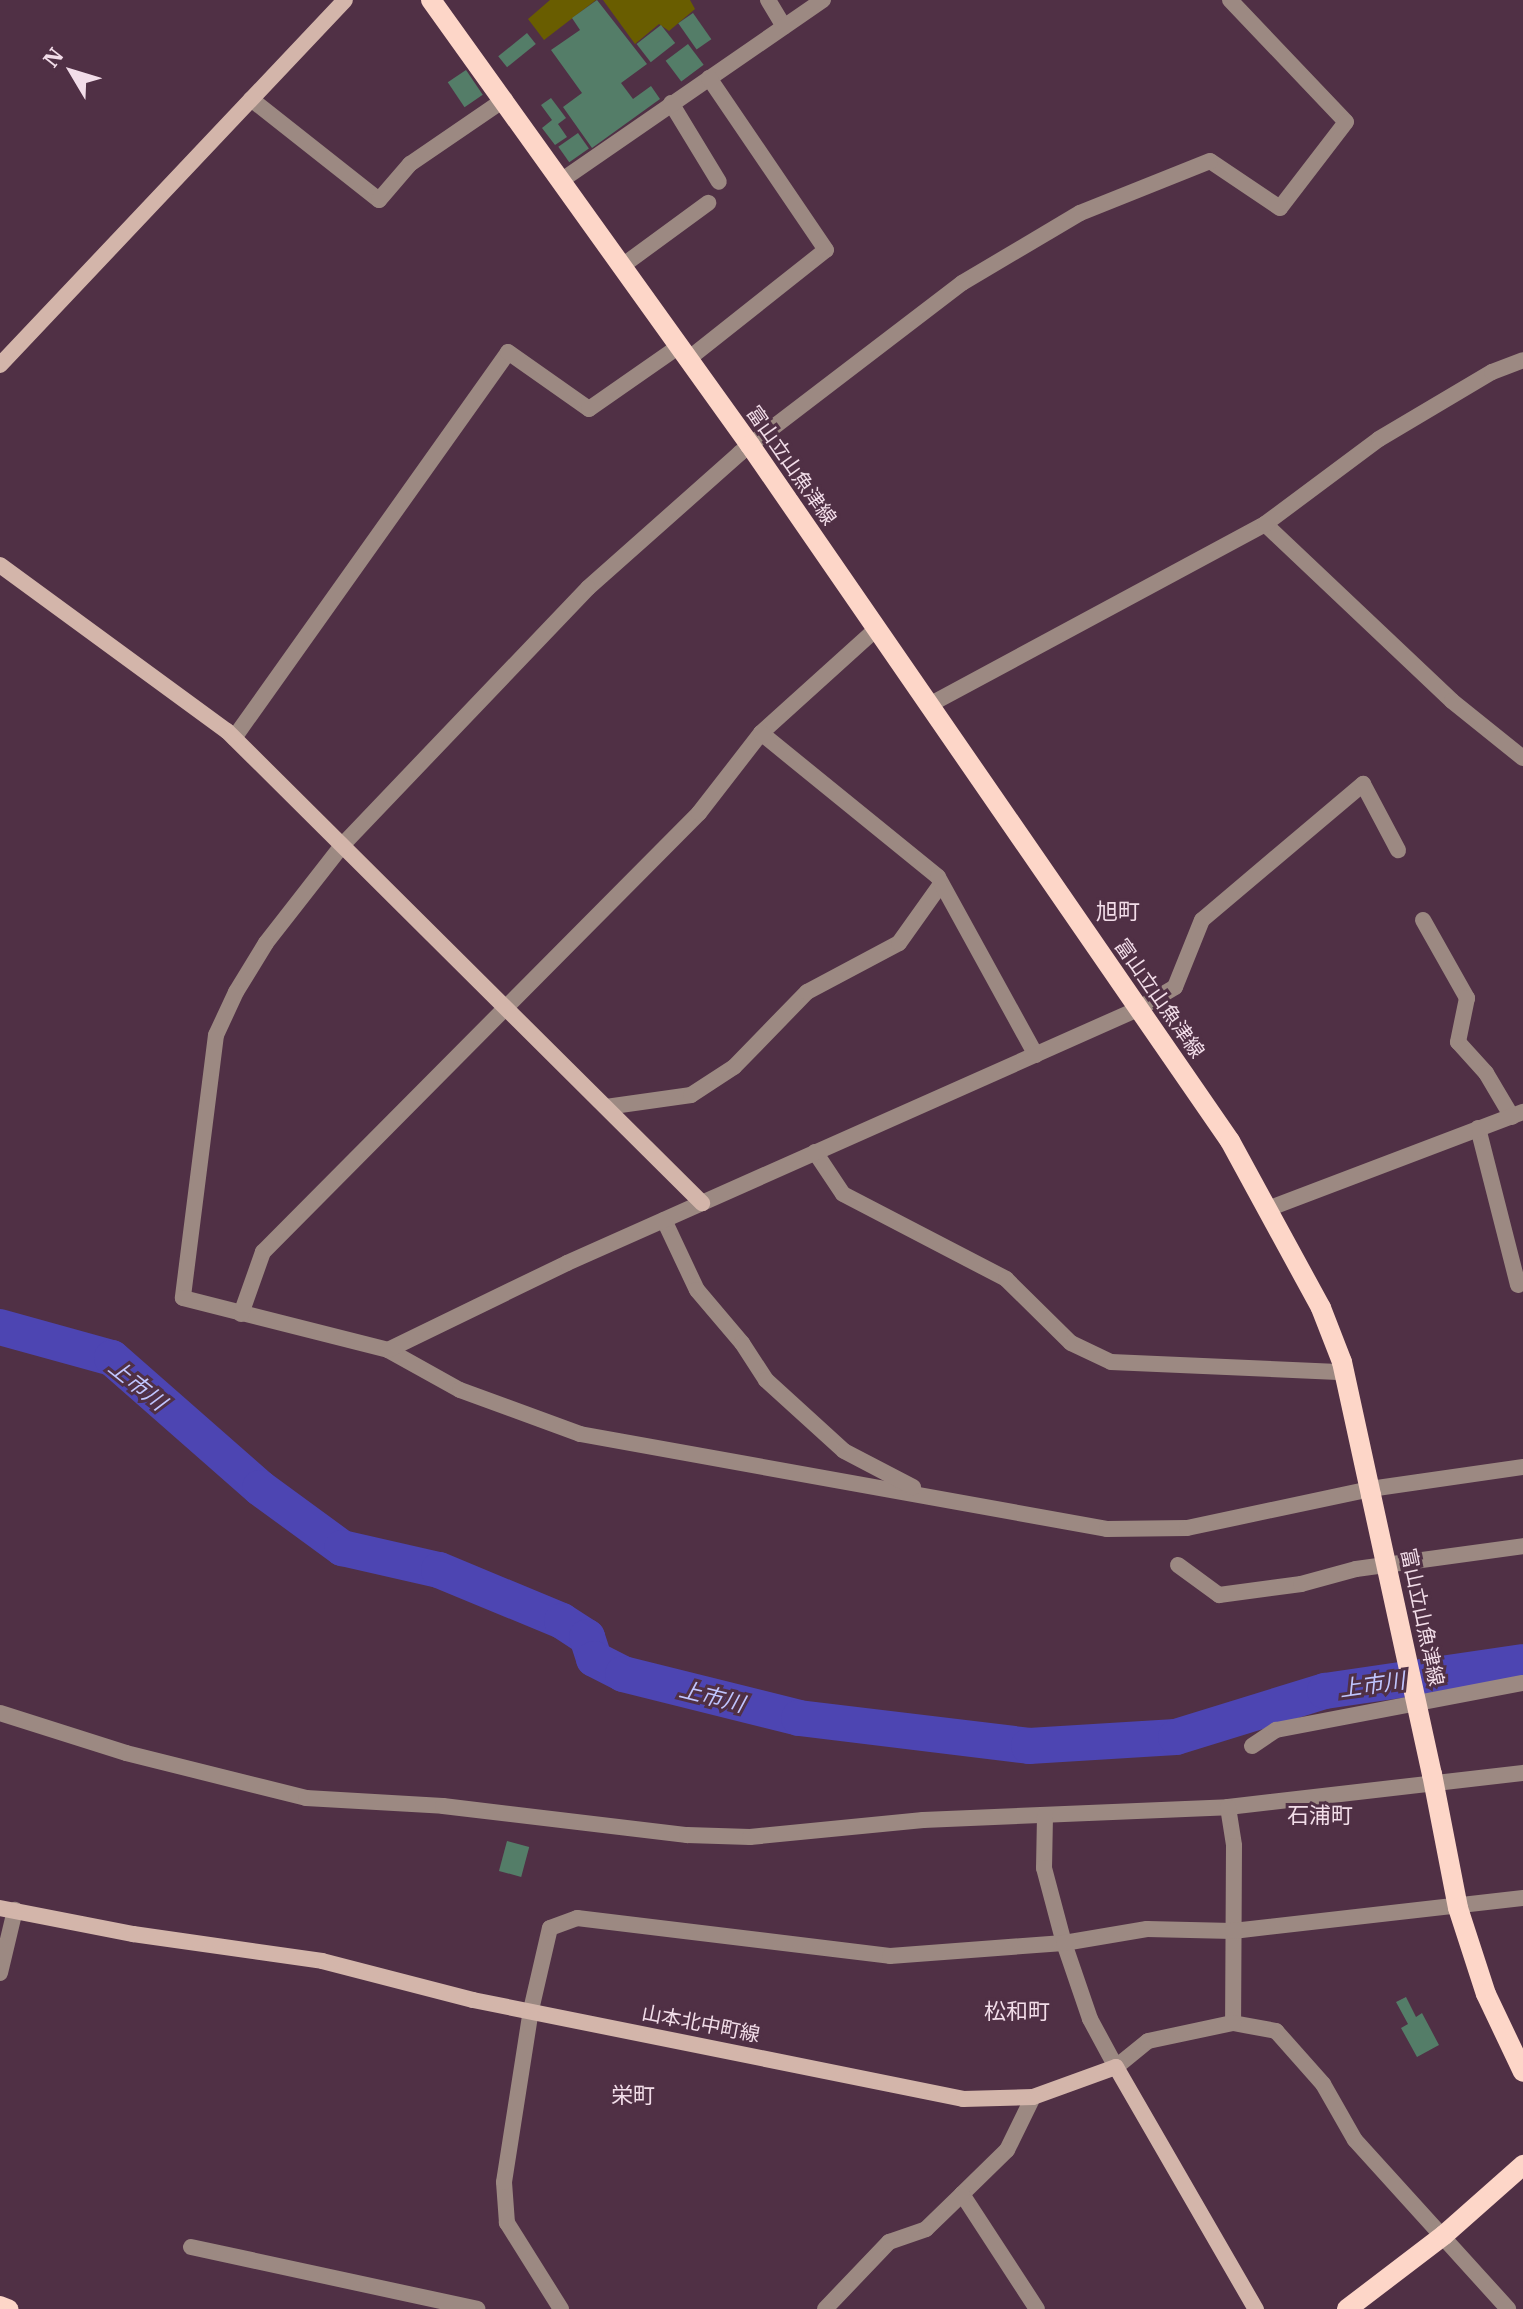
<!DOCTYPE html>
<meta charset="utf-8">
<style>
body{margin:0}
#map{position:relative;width:1523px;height:2309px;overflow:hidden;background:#503045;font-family:"IBM Plex Serif","Noto Sans JP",serif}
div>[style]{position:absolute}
.green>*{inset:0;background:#695d00}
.river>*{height:36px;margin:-18px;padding:0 18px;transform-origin:18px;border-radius:18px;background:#4d45b2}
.building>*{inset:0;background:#547d68;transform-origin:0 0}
.street>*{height:16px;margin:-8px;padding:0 8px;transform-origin:8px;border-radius:8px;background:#9c8982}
.secondary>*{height:16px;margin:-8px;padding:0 8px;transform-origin:8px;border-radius:8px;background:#d3b5aa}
.primary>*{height:20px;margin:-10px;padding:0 10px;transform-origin:10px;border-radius:10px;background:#fdd6c8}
.primary-bridge>*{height:20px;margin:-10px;padding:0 10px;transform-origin:10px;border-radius:10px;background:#fdd6c8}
span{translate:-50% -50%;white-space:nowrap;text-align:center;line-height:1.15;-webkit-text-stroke:6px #503045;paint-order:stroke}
.street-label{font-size:20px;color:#f2dde9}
.neighbourhood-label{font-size:22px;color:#f2dde9}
.water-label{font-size:22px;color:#c0c5fe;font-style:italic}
.north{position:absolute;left:32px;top:32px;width:80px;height:80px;-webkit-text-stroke:6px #503045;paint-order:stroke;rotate:308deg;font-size:22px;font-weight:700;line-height:32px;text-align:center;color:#f2dde9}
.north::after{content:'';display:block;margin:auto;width:28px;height:36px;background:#f2dde9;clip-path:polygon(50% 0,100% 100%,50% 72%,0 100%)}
</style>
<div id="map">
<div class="green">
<i style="clip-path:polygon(550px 0,596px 0,544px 40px,528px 19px)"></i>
<i style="clip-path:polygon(603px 0,690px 0,695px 9px,669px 31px,659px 24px,635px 44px)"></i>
</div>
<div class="river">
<i style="left:0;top:1327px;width:116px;rotate:15.5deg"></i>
<i style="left:112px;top:1358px;width:197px;rotate:41.3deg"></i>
<i style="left:260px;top:1488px;width:102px;rotate:36.2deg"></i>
<i style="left:342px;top:1548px;width:99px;rotate:12.8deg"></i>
<i style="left:439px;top:1570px;width:133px;rotate:22.5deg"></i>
<i style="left:562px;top:1621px;width:30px;rotate:33deg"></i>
<i style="left:587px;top:1637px;width:23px;rotate:72deg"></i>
<i style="left:594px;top:1659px;width:33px;rotate:27deg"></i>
<i style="left:623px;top:1674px;width:181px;rotate:14deg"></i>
<i style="left:799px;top:1718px;width:232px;rotate:6.9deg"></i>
<i style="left:1029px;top:1746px;width:147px;rotate:-3.5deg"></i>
<i style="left:1176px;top:1737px;width:156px;rotate:-17.2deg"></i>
<i style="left:1325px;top:1691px;width:200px;rotate:-8.3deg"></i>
</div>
<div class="building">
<i style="clip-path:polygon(597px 0,647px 64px,621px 83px,633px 99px,651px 86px,660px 99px,592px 148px,563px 107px,582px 93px,551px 50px,580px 30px,572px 18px)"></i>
<i style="left:693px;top:13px;width:32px;height:18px;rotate:55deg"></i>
<i style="left:661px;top:25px;width:23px;height:31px;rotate:52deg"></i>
<i style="left:527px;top:33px;width:14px;height:37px;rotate:51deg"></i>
<i style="left:688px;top:44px;width:26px;height:28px;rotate:53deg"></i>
<i style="left:466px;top:70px;width:30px;height:22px;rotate:56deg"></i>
<i style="clip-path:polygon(551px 98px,566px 118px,558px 124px,567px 137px,555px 145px,542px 128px,552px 120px,541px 105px)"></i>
<i style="left:578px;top:133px;width:19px;height:24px;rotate:55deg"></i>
<i style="left:507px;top:1841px;width:23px;height:31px;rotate:15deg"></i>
<i style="clip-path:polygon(1406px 1997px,1416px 2017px,1422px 2013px,1439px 2045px,1417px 2057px,1401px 2028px,1408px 2024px,1396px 2002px)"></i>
</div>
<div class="street">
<i style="left:768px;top:0;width:31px;rotate:59deg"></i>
<i style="left:1230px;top:0;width:168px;rotate:46.4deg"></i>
<i style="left:1346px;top:122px;width:108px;rotate:127.5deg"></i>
<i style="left:1280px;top:208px;width:84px;rotate:-146.1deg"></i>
<i style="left:1210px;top:161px;width:140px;rotate:158.2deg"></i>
<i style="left:1080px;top:213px;width:137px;rotate:149.3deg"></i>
<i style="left:962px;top:283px;width:280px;rotate:142.6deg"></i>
<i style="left:740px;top:453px;width:203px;rotate:138.4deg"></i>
<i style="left:588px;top:588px;width:353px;rotate:133.7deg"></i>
<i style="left:344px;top:843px;width:127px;rotate:128deg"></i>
<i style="left:266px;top:943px;width:57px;rotate:121.5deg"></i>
<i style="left:236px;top:992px;width:47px;rotate:114.9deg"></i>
<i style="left:216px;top:1035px;width:265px;rotate:97.2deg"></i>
<i style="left:183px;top:1298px;width:211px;rotate:14.2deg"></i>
<i style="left:388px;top:1350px;width:82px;rotate:29.1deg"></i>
<i style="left:460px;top:1390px;width:128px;rotate:20.1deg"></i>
<i style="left:580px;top:1434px;width:535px;rotate:10.22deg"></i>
<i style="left:1107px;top:1529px;width:80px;rotate:-0.7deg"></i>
<i style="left:1187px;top:1528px;width:187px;rotate:-12deg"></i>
<i style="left:1370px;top:1489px;width:155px;rotate:-8.2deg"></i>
<i style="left:251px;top:99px;width:163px;rotate:38.3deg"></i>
<i style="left:379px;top:200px;width:48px;rotate:-49.3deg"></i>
<i style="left:410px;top:164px;width:115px;rotate:-34.4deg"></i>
<i style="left:671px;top:103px;width:92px;rotate:58.7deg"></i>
<i style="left:562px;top:180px;width:317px;rotate:-34.6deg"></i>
<i style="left:622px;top:266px;width:107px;rotate:-36.2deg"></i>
<i style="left:687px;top:360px;width:177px;rotate:-38.4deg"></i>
<i style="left:826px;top:250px;width:208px;rotate:-124.2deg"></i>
<i style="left:1265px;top:524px;width:257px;rotate:43.4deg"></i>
<i style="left:1452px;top:701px;width:91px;rotate:38.8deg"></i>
<i style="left:929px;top:705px;width:382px;rotate:-28.3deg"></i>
<i style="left:1265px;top:524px;width:142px;rotate:-36.7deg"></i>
<i style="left:1379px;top:439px;width:131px;rotate:-30.7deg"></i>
<i style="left:1492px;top:372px;width:33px;rotate:-21deg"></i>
<i style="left:761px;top:733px;width:155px;rotate:-42.1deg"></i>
<i style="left:234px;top:738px;width:473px;rotate:-54.6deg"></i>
<i style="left:508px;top:352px;width:99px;rotate:35.1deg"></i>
<i style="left:589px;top:409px;width:108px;rotate:-34.9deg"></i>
<i style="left:1423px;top:920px;width:90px;rotate:60.6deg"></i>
<i style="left:1467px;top:998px;width:45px;rotate:101.6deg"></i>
<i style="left:1458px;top:1042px;width:42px;rotate:47.9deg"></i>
<i style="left:1486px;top:1073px;width:51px;rotate:59.4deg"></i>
<i style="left:606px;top:1107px;width:86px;rotate:-8deg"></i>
<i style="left:691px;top:1095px;width:51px;rotate:-33.1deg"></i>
<i style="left:734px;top:1067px;width:105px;rotate:-45.8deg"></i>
<i style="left:807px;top:992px;width:104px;rotate:-28deg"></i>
<i style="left:899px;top:943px;width:72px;rotate:-54.6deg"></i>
<i style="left:1478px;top:1128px;width:162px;rotate:75.7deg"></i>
<i style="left:815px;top:1152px;width:50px;rotate:56.3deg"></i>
<i style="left:843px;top:1194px;width:184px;rotate:27.5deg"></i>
<i style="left:1006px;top:1279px;width:91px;rotate:44.6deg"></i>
<i style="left:1071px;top:1343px;width:44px;rotate:25.4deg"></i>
<i style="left:1111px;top:1362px;width:233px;rotate:2.5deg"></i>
<i style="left:1270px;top:1208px;width:271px;rotate:-20.8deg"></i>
<i style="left:664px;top:1220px;width:77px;rotate:64.8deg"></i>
<i style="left:697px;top:1290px;width:70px;rotate:49.7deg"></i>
<i style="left:742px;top:1343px;width:44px;rotate:57deg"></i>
<i style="left:766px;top:1380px;width:105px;rotate:42.3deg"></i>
<i style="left:844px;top:1451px;width:78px;rotate:27.6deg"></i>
<i style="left:241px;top:1314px;width:66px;rotate:-70.5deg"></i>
<i style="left:263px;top:1252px;width:619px;rotate:-45.2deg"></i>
<i style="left:699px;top:813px;width:101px;rotate:-52.2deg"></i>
<i style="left:761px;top:733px;width:228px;rotate:39.1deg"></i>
<i style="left:938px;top:877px;width:203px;rotate:61.2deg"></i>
<i style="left:388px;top:1350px;width:199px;rotate:-25.9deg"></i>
<i style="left:567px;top:1263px;width:625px;rotate:-23.98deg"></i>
<i style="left:1138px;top:1009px;width:43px;rotate:-30.7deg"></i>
<i style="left:1175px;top:987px;width:72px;rotate:-68.1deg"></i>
<i style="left:1202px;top:920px;width:211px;rotate:-40.2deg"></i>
<i style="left:1363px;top:784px;width:75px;rotate:62.1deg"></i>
<i style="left:1178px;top:1565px;width:51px;rotate:36.2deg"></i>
<i style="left:1219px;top:1595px;width:83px;rotate:-7.6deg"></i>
<i style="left:1301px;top:1584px;width:57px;rotate:-15.3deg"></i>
<i style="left:1356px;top:1569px;width:169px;rotate:-7.8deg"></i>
<i style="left:0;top:1713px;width:132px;rotate:17.6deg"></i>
<i style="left:126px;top:1753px;width:186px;rotate:14deg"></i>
<i style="left:306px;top:1798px;width:137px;rotate:3.3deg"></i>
<i style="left:443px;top:1806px;width:246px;rotate:6.8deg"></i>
<i style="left:687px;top:1835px;width:63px;rotate:1.8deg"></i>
<i style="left:750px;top:1837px;width:174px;rotate:-5.6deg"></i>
<i style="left:923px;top:1820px;width:305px;rotate:-2.4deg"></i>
<i style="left:1228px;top:1807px;width:297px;rotate:-6.6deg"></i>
<i style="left:1252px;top:1746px;width:29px;rotate:-34deg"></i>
<i style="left:1276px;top:1730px;width:251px;rotate:-10.8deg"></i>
<i style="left:1228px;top:1807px;width:39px;rotate:81deg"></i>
<i style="left:1234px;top:1846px;width:177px;rotate:90.3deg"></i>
<i style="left:1233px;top:2023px;width:44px;rotate:10.5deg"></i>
<i style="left:1276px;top:2031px;width:71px;rotate:48.4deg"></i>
<i style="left:1323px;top:2084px;width:64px;rotate:60.3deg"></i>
<i style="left:1355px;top:2140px;width:228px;rotate:47.8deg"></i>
<i style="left:1045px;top:1816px;width:52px;rotate:91.1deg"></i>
<i style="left:1044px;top:1868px;width:78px;rotate:75.1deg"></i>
<i style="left:1064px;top:1943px;width:80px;rotate:71.1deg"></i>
<i style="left:1090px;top:2019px;width:55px;rotate:61.6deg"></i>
<i style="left:1116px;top:2067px;width:41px;rotate:-39.1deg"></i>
<i style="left:1148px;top:2041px;width:87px;rotate:-12deg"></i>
<i style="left:0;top:1973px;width:65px;rotate:-76.6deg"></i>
<i style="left:1033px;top:2097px;width:59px;rotate:116.1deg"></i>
<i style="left:1007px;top:2150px;width:63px;rotate:135.6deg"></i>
<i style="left:962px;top:2194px;width:137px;rotate:56.9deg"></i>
<i style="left:191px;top:2247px;width:293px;rotate:12.2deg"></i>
<i style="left:561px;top:2309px;width:102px;rotate:-122.1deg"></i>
<i style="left:507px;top:2223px;width:41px;rotate:-94.2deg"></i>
<i style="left:504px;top:2182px;width:174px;rotate:-81.1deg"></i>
<i style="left:531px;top:2010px;width:84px;rotate:-77deg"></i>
<i style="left:550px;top:1928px;width:29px;rotate:-20deg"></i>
<i style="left:577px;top:1918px;width:315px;rotate:6.9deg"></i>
<i style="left:890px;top:1956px;width:174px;rotate:-4.3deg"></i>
<i style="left:1064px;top:1943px;width:84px;rotate:-9.6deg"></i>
<i style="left:1147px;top:1929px;width:86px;rotate:1.3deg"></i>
<i style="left:1233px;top:1931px;width:292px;rotate:-6.5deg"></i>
<i style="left:825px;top:2309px;width:93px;rotate:-46.3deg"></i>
<i style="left:889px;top:2242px;width:39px;rotate:-19deg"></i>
<i style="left:926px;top:2229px;width:50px;rotate:-44.2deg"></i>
</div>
<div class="secondary">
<i style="left:0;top:365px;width:502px;rotate:-46.61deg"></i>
<i style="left:0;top:565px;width:281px;rotate:36.2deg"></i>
<i style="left:227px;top:731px;width:670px;rotate:44.82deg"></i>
<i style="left:0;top:1908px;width:136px;rotate:11.1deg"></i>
<i style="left:133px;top:1934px;width:191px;rotate:8.1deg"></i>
<i style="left:322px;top:1961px;width:156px;rotate:14.5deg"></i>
<i style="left:473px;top:2000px;width:500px;rotate:11.4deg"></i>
<i style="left:963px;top:2099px;width:70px;rotate:-1.6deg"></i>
<i style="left:1033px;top:2097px;width:88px;rotate:-19.9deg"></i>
<i style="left:1116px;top:2067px;width:280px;rotate:60deg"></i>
</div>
<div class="primary">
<i style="left:431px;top:0;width:548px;rotate:54.37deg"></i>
<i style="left:750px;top:445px;width:845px;rotate:55.41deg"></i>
<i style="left:1230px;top:1141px;width:190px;rotate:61.4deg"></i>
<i style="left:1321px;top:1308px;width:58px;rotate:68.7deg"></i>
<i style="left:1342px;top:1362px;width:136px;rotate:77.7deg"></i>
<i style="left:1432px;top:1774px;width:136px;rotate:79deg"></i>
<i style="left:1458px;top:1908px;width:90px;rotate:72deg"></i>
<i style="left:1486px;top:1994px;width:86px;rotate:64.6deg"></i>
<i style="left:0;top:2306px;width:9px;rotate:21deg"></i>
<i style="left:1347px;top:2309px;width:122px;rotate:-37.3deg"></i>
<i style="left:1444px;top:2235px;width:106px;rotate:-41.5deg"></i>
</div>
<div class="primary-bridge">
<i style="left:1371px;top:1495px;width:286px;rotate:77.7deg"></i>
</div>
<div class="street-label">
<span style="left:792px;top:465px;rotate:55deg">富山立山魚津線</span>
<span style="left:1160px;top:998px;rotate:55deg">富山立山魚津線</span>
<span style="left:1423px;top:1617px;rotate:78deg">富山立山魚津線</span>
<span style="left:701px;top:2023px;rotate:11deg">山本北中町線</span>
</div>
<div class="neighbourhood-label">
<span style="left:1118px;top:911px">旭町</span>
<span style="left:1320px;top:1815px">石浦町</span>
<span style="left:1017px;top:2011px">松和町</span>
<span style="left:633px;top:2095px">栄町</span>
</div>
<div class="water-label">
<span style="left:138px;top:1384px;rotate:39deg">上市川</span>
<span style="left:1372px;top:1684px;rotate:-8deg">上市川</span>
<span style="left:712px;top:1696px;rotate:14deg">上市川</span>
</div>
<div class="north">N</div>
</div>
